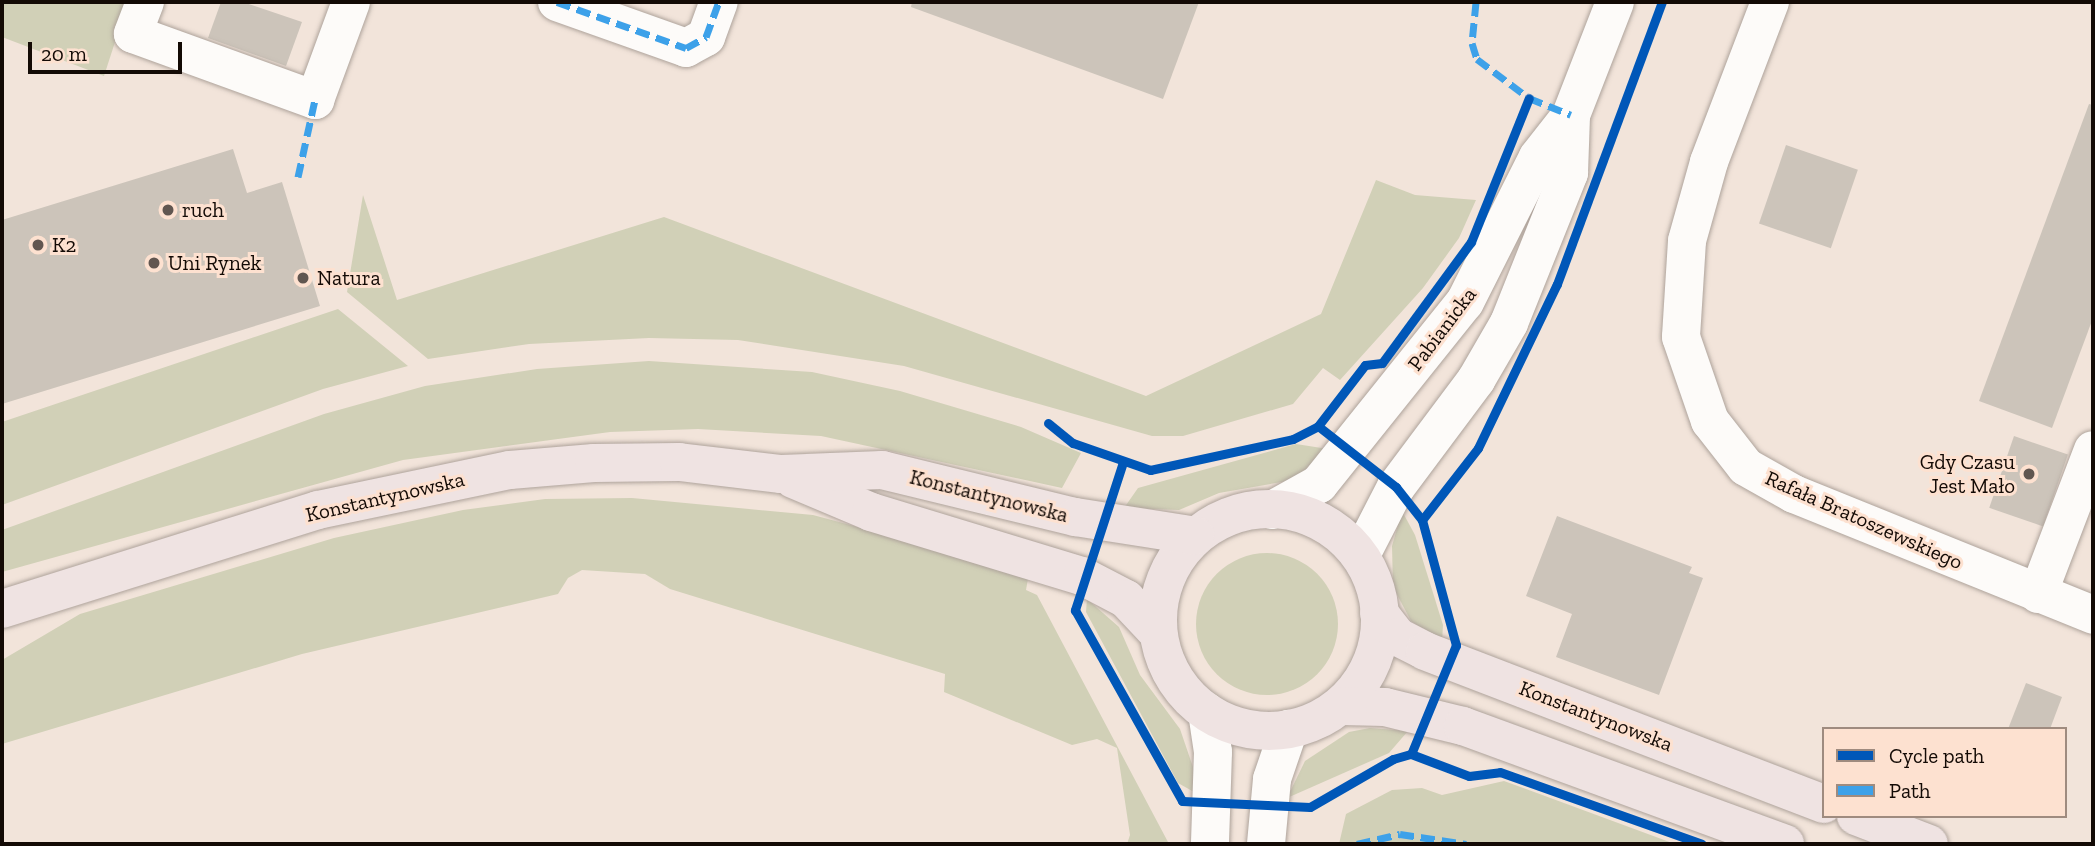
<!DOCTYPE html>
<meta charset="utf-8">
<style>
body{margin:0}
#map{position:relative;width:2095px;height:846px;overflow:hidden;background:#f2e4da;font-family:"Zilla Slab",serif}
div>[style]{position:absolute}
.green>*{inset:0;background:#d1d0b7}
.round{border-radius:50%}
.building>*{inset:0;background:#ccc4ba;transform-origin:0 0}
.roads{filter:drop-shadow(0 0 2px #aea39b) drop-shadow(0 0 2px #aea39b)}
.minor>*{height:38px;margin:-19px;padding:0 19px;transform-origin:19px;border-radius:19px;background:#fdfbf9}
.major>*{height:38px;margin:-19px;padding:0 19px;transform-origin:19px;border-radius:19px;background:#efe3e2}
.major>.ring{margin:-19px;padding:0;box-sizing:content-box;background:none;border:38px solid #efe3e2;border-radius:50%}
.quiet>*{height:7px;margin-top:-3.5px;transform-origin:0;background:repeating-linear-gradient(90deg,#3da1e9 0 14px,transparent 0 21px)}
.cycleway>*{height:9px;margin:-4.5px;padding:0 4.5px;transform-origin:4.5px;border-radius:4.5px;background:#0057b8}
.dots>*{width:19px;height:19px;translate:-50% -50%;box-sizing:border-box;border:4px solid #fde1d0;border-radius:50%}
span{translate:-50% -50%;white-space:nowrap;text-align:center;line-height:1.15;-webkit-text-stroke:6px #fde1d0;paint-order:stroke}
.poi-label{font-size:21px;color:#130a05}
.left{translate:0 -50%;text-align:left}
.right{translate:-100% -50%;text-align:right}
.street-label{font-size:21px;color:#130a05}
.frame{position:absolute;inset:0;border:4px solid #130a05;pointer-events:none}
.legend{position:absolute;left:1822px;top:727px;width:245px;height:91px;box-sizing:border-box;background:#fde1d0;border:2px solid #9f8b7f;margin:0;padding:9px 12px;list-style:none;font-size:21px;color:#130a05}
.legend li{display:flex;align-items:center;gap:14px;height:35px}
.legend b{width:35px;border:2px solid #9f8b7f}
.scale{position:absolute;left:28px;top:42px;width:154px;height:32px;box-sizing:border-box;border:4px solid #130a05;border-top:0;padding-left:9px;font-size:21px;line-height:24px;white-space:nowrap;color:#130a05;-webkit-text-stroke:5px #fde1d0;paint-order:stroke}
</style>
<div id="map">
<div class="green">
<i style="clip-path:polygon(2px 2px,128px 2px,104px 76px,2px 37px)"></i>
<i style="clip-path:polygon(1376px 180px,1415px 195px,1476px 200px,1459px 238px,1423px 288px,1340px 380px,1323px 368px,1293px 404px,1183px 436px,1152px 436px,904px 366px,738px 340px,649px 338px,529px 344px,428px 359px,347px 292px,363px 195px,397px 300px,664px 217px,1146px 396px,1321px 314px)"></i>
<i style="clip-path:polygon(338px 309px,408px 366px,323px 389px,2px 505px,2px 422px)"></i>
<i style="clip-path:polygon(649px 361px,812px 372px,900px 391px,1021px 427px,1081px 453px,1062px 488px,821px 436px,698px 429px,610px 432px,403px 460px,2px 572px,2px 530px,324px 414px,425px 386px,537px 369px)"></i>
<i style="clip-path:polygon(1296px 444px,1328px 449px,1293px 480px,1219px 493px,1179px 510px,1124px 508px,1138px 488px)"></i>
<i style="clip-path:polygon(632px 498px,813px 515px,1029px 573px,1026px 590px,1037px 595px,1168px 842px,1188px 844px,1127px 844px,1130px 835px,1117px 748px,1097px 739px,1072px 745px,944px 692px,945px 674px,670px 589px,645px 574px,582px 570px,568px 578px,558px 594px,302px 654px,2px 744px,2px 660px,80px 614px,334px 538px,463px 510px,545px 499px)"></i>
<i style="clip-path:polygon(1402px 511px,1415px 535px,1443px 625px,1442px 642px,1411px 621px,1393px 587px,1392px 546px)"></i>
<i class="round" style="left:1196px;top:553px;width:142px;height:142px"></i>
<i style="clip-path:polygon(1087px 599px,1119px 627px,1140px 675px,1180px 729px,1194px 770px,1194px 792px,1178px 783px,1086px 612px)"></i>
<i style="clip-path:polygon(1370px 728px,1408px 731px,1389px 753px,1287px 798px,1305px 761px,1349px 732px)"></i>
<i style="clip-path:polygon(1504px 781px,1675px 844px,1339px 844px,1346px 814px,1392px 790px,1422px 788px,1442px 795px)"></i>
</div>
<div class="building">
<i style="clip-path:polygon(221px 2px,243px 2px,302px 22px,286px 66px,208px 38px)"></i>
<i style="clip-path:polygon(912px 2px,1199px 2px,1163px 99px,911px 7px)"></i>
<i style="clip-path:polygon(2089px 104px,2093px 105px,2093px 318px,2052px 428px,1979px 401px)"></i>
<i style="left:1786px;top:145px;width:76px;height:83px;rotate:19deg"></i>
<i style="clip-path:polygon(233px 149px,247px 193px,282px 182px,320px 306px,2px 404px,2px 220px)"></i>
<i style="left:2014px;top:436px;width:57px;height:76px;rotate:19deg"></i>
<i style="clip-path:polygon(1557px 516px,1692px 567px,1689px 573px,1703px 578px,1659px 695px,1556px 657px,1572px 614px,1526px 596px)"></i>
<i style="clip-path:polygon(2026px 683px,2062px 697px,2050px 729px,2008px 729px)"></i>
</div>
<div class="roads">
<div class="minor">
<i style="left:145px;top:2px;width:34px;rotate:111deg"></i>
<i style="left:133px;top:34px;width:194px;rotate:19.9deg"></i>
<i style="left:315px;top:100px;width:104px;rotate:-69.8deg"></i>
<i style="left:557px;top:2px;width:137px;rotate:19.6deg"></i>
<i style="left:686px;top:48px;width:23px;rotate:-29deg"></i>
<i style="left:706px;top:37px;width:37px;rotate:-70deg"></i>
<i style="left:1770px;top:2px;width:171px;rotate:110.9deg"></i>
<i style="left:1709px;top:162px;width:82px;rotate:105.6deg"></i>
<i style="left:1687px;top:241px;width:96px;rotate:93.6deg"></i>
<i style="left:1681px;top:337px;width:89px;rotate:71deg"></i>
<i style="left:1710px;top:421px;width:58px;rotate:52deg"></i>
<i style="left:1746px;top:467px;width:55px;rotate:29.4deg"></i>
<i style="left:1794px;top:494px;width:323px;rotate:22deg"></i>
<i style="left:1272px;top:510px;width:54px;rotate:-29deg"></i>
<i style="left:1319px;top:484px;width:233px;rotate:-51.3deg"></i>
<i style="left:1465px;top:302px;width:162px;rotate:-63.3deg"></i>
<i style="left:1538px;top:157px;width:53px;rotate:-51.8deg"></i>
<i style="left:1571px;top:115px;width:121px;rotate:-68.7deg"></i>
<i style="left:1361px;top:555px;width:76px;rotate:-62.8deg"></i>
<i style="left:1396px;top:487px;width:134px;rotate:-53.2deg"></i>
<i style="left:1476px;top:380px;width:66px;rotate:-59.9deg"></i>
<i style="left:1509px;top:323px;width:162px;rotate:-68.2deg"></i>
<i style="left:1569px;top:173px;width:58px;rotate:-88deg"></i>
<i style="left:2038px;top:594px;width:154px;rotate:-69.1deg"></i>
<i style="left:1207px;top:712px;width:40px;rotate:81.5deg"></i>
<i style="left:1213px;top:752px;width:92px;rotate:91.9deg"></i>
<i style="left:1266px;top:844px;width:65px;rotate:-84.7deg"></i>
<i style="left:1272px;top:779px;width:53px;rotate:-71.2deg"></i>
</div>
<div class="major">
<i style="left:793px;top:479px;width:85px;rotate:22.9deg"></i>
<i style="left:871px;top:512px;width:220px;rotate:16.9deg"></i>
<i style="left:1082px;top:576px;width:50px;rotate:27.6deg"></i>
<i style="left:1126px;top:599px;width:44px;rotate:46.8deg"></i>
<i class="ring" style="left:1158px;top:509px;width:184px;height:184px"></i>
<i style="left:2px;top:609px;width:331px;rotate:-17.4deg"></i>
<i style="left:318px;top:510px;width:196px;rotate:-11.8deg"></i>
<i style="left:510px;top:470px;width:84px;rotate:-4.8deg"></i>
<i style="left:594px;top:463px;width:85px;rotate:-0.7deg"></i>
<i style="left:679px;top:462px;width:103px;rotate:6.7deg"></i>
<i style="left:781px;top:474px;width:101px;rotate:-2.3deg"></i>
<i style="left:882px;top:470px;width:199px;rotate:13.7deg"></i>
<i style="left:1075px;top:517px;width:122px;rotate:8.9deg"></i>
<i style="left:1379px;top:613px;width:31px;rotate:52deg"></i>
<i style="left:1398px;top:637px;width:30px;rotate:27deg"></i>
<i style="left:1425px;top:651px;width:427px;rotate:21deg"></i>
<i style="left:1342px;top:706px;width:43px;rotate:1.3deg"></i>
<i style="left:1385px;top:707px;width:80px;rotate:13.7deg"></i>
<i style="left:1463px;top:726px;width:343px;rotate:20.1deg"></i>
<i style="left:1856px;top:816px;width:78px;rotate:21deg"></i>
</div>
</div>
<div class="quiet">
<i style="left:557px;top:2px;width:137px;rotate:19.6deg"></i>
<i style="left:686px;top:48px;width:23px;rotate:-29deg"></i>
<i style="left:706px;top:37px;width:37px;rotate:-70deg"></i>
<i style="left:1476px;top:2px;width:41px;rotate:95.6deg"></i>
<i style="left:1472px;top:43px;width:17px;rotate:73deg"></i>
<i style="left:1477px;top:59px;width:65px;rotate:36.9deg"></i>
<i style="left:1529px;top:98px;width:45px;rotate:22deg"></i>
<i style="left:298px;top:177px;width:79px;rotate:-77.6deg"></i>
<i style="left:1357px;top:844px;width:44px;rotate:-13.1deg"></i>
<i style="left:1400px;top:834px;width:67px;rotate:8.6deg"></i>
</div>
<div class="cycleway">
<i style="left:1048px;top:423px;width:32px;rotate:39deg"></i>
<i style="left:1073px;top:443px;width:82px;rotate:19.3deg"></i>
<i style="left:1150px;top:470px;width:146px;rotate:-12.2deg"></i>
<i style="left:1293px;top:439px;width:28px;rotate:-27deg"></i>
<i style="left:1318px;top:426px;width:77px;rotate:-52.4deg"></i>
<i style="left:1365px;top:365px;width:17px;rotate:-7deg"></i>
<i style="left:1382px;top:363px;width:150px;rotate:-53.7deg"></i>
<i style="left:1471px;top:242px;width:155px;rotate:-68.1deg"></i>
<i style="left:1318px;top:426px;width:99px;rotate:38deg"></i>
<i style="left:1396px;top:487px;width:42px;rotate:51.8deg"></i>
<i style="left:1422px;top:520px;width:130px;rotate:74.8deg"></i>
<i style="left:1456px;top:645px;width:118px;rotate:112.4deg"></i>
<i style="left:1123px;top:462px;width:156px;rotate:108deg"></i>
<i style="left:1075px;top:610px;width:219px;rotate:60.7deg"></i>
<i style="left:1182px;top:801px;width:128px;rotate:2.7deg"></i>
<i style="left:1310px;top:807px;width:96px;rotate:-30deg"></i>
<i style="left:1393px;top:759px;width:19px;rotate:-16deg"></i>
<i style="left:1411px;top:754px;width:62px;rotate:20.8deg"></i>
<i style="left:1469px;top:776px;width:31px;rotate:-7deg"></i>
<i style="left:1500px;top:772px;width:214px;rotate:19.6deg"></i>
<i style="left:1422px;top:520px;width:91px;rotate:-52.1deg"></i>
<i style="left:1478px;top:448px;width:182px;rotate:-64.3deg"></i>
<i style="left:1557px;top:284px;width:301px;rotate:-69.6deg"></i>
</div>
<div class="dots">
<i style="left:168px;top:210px;background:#615650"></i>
<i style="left:38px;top:245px;background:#615650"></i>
<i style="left:154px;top:263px;background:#615650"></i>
<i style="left:303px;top:278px;background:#615650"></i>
<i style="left:2029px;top:474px;background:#615650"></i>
</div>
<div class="poi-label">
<span class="left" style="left:182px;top:210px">ruch</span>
<span class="left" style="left:52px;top:245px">K2</span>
<span class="left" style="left:168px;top:263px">Uni Rynek</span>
<span class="left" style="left:317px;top:278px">Natura</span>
<span class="right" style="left:2015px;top:474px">Gdy Czasu<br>Jest Mało</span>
</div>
<div class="street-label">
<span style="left:1442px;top:329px;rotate:-53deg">Pabianicka</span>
<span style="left:989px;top:496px;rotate:14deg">Konstantynowska</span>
<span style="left:385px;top:497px;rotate:-13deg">Konstantynowska</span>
<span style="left:1864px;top:520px;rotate:24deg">Rafała Bratoszewskiego</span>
<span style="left:1596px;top:716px;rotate:21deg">Konstantynowska</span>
</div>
<div class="frame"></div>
<ul class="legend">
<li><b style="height:9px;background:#0057b8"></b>Cycle path</li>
<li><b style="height:9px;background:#3da1e9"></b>Path</li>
</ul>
<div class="scale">20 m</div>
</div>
